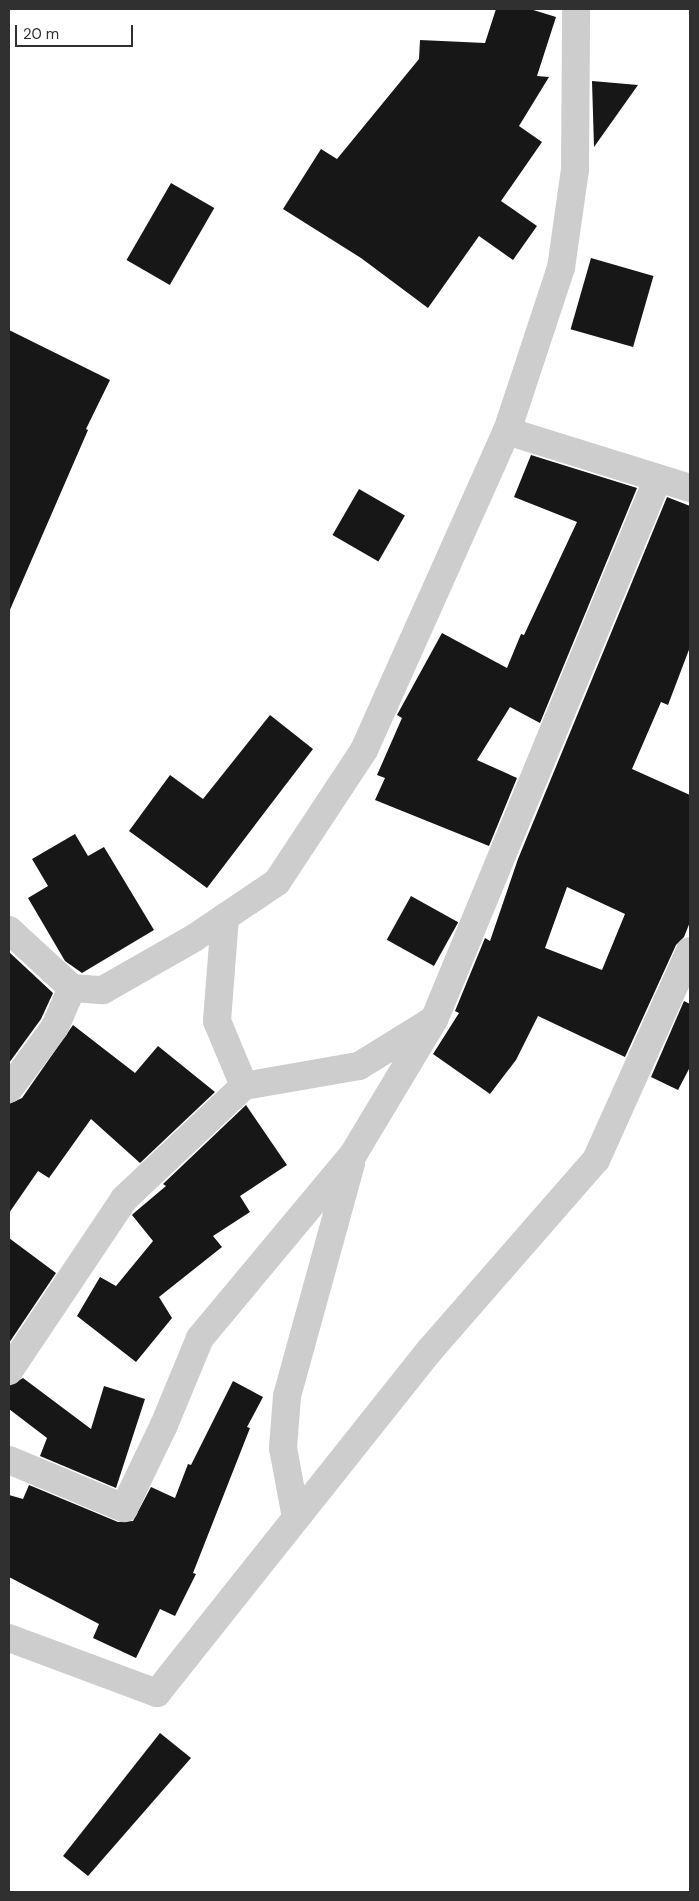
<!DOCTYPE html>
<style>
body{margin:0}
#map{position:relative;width:699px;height:1901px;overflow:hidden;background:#fff;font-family:"DM Sans",sans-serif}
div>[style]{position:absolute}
.building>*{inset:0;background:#171717;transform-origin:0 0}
.street>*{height:28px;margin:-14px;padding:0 14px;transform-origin:14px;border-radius:14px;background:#cdcdcd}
span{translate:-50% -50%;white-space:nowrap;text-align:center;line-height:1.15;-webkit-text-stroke:5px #fff;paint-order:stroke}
.frame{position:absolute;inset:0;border:10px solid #303030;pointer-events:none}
.scale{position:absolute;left:15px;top:25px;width:118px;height:22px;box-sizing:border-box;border:2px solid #303030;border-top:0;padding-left:6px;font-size:15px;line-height:18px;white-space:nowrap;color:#303030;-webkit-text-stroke:4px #fff;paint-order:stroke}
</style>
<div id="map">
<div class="building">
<i style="clip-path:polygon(496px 9px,530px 9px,556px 17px,537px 76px,549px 77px,519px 126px,542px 142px,501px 201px,537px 226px,513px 260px,479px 236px,428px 308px,361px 258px,283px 209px,321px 149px,337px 159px,419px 59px,420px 40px,485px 43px)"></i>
<i style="clip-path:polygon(592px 81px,638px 85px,594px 147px)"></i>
<i style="left:171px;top:183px;width:50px;height:89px;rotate:30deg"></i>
<i style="left:591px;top:258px;width:65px;height:74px;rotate:16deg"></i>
<i style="clip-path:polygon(9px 330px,110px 380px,86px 429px,88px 430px,9px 612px)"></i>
<i style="clip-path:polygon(531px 455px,637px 488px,540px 723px,510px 707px,477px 760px,517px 778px,489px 846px,375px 800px,385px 778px,377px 775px,402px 718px,397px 715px,442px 633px,507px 668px,521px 634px,524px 635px,577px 522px,514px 497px)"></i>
<i style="left:359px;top:489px;width:53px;height:53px;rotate:30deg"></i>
<i style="clip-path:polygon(evenodd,667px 497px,690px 506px,690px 647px,668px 705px,661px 702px,632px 769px,690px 795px,690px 922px,684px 937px,676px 945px,625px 1057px,538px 1016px,516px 1060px,490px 1094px,433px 1054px,459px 1013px,455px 1011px,485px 938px,490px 941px,518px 859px,667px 497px,567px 887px,625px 914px,602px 970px,545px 948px,567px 887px)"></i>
<i style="clip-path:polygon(270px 715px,313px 749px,207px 888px,129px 831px,170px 775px,203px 799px)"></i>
<i style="clip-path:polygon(75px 834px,88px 856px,104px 847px,154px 930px,82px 973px,65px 961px,28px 898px,48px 886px,32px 859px)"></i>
<i style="left:411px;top:896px;width:54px;height:50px;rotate:29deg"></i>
<i style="clip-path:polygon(9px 952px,53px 993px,41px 1019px,9px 1063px)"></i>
<i style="clip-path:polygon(684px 1001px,690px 1004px,690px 1067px,678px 1090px,651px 1077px)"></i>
<i style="clip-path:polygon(73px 1025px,135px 1073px,158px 1046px,215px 1092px,140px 1163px,91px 1119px,49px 1178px,38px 1171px,9px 1213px,9px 1104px,22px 1098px)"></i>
<i style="clip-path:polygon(246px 1105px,287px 1165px,240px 1196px,250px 1212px,213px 1236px,222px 1247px,159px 1297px,172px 1318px,136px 1362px,77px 1316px,100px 1277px,116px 1286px,153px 1241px,132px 1215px,134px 1213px,166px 1186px,163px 1184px)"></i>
<i style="clip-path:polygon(9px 1238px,56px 1273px,9px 1343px)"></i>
<i style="clip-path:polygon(23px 1378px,91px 1429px,104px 1386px,145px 1399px,116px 1488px,40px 1456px,47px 1438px,9px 1409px,9px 1386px)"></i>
<i style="clip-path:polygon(233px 1381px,263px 1397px,247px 1427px,250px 1428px,193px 1573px,196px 1574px,175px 1616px,160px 1609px,136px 1658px,93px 1638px,99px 1624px,9px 1577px,9px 1495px,23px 1499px,29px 1485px,118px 1522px,133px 1521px,151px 1487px,175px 1498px,188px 1464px,191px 1465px)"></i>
<i style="clip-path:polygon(160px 1733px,191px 1758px,88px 1876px,63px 1856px)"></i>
</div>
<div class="street">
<i style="left:507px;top:431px;width:192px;rotate:17.3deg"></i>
<i style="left:225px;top:917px;width:104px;rotate:94.4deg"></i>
<i style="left:217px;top:1021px;width:70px;rotate:67.4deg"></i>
<i style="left:244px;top:1086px;width:117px;rotate:-9.9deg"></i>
<i style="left:359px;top:1066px;width:84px;rotate:-31.8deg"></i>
<i style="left:9px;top:930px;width:86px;rotate:42.6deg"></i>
<i style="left:72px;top:988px;width:31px;rotate:4deg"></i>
<i style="left:103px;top:990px;width:105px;rotate:-29.7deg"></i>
<i style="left:194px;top:938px;width:100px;rotate:-34deg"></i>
<i style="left:277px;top:882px;width:158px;rotate:-56.6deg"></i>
<i style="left:364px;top:750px;width:350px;rotate:-65.9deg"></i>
<i style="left:507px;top:431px;width:172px;rotate:-71.7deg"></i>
<i style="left:561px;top:268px;width:99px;rotate:-81.9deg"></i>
<i style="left:575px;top:170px;width:161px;rotate:-89.6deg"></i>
<i style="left:9px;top:1089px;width:77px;rotate:-53.4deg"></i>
<i style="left:55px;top:1027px;width:43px;rotate:-66.4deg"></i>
<i style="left:9px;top:1371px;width:207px;rotate:-56.2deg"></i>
<i style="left:124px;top:1199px;width:165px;rotate:-43.3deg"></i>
<i style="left:9px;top:1460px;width:125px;rotate:22.7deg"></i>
<i style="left:124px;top:1508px;width:92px;rotate:-64.3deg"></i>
<i style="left:164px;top:1425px;width:94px;rotate:-67.5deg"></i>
<i style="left:200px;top:1338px;width:241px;rotate:-50.2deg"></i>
<i style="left:354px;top:1153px;width:155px;rotate:-59deg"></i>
<i style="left:434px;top:1020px;width:586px;rotate:-67.55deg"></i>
<i style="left:296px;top:1518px;width:71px;rotate:-100.5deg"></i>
<i style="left:283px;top:1448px;width:52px;rotate:-85.6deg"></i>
<i style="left:287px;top:1396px;width:241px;rotate:-74.6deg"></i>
<i style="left:9px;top:1638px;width:158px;rotate:20.4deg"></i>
<i style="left:157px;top:1693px;width:438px;rotate:-51.5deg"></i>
<i style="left:430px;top:1350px;width:252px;rotate:-48.9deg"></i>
<i style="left:596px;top:1160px;width:229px;rotate:-65.8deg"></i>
</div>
<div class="frame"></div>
<div class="scale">20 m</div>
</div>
